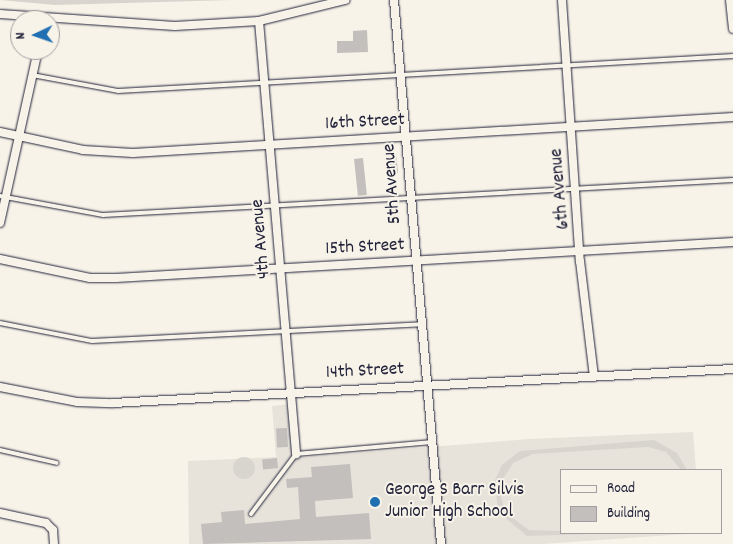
<!DOCTYPE html>
<style>
body{margin:0}
#map{position:relative;width:733px;height:544px;overflow:hidden;background:#f7f3e8;font-family:Dekko,sans-serif}
div>[style]{position:absolute}
.built>*{inset:0;background:#e7e3db}
.green>*{inset:0;background:#d8d5cf}
.round{border-radius:50%}
.building>*{inset:0;background:#c2bfbd;transform-origin:0 0}
.roads{filter:drop-shadow(0 0 1px #22223b) drop-shadow(0 0 1px #22223b)}
.lane>*{height:4px;margin:-2px;padding:0 2px;transform-origin:2px;border-radius:2px;background:#f7f3e8}
.street>*{height:8px;margin:-4px;padding:0 4px;transform-origin:4px;border-radius:4px;background:#f7f3e8}
.dots>*{width:14px;height:14px;translate:-50% -50%;box-sizing:border-box;border:2px solid #f7f3e8;border-radius:50%}
span{translate:-50% -50%;white-space:nowrap;text-align:center;line-height:1.15;-webkit-text-stroke:4px #f7f3e8;paint-order:stroke}
.street-label{font-size:19px;color:#22223b}
.poi-label{font-size:19px;color:#22223b}
.left{translate:0 -50%;text-align:left}
.legend{position:absolute;left:560px;top:469px;width:162px;height:65px;box-sizing:border-box;background:#f7f3e8;border:1px solid #a29fa3;margin:0;padding:6px 9px;list-style:none;font-size:15px;color:#22223b}
.legend li{display:flex;align-items:center;gap:10px;height:25px}
.legend b{width:25px;border:1px solid #a29fa3}
.north{position:absolute;left:10px;top:10px;width:50px;height:50px;box-sizing:border-box;background:#f7f3e8;border:1px solid #a29fa3;border-radius:50%;rotate:267deg;font-size:14px;font-weight:700;line-height:20px;text-align:center;color:#22223b}
.north::after{content:'';display:block;margin:auto;width:18px;height:22px;background:#1f6fb2;clip-path:polygon(50% 0,100% 100%,50% 72%,0 100%)}
</style>
<div id="map">
<div class="built">
<i style="clip-path:polygon(290px 404px,294px 458px,529px 439px,693px 432px,696px 470px,562px 470px,562px 533px,700px 533px,543px 544px,189px 544px,188px 461px,276px 457px,272px 406px)"></i>
</div>
<div class="green">
<i style="clip-path:polygon(0 0,231px 0,55px 5px)"></i>
<i style="clip-path:polygon(654px 440px,677px 453px,687px 470px,681px 470px,666px 452px,648px 447px,533px 454px,513px 463px,503px 479px,501px 497px,506px 513px,529px 530px,618px 533px,527px 536px,498px 512px,495px 480px,502px 465px,520px 451px)"></i>
<i class="round" style="left:233px;top:457px;width:22px;height:22px"></i>
</div>
<div class="building">
<i style="clip-path:polygon(367px 30px,368px 52px,337px 53px,337px 41px,353px 41px,353px 31px)"></i>
<i style="left:396px;top:153px;width:20px;height:9px;rotate:84deg"></i>
<i style="left:363px;top:158px;width:37px;height:9px;rotate:84deg"></i>
<i style="left:287px;top:428px;width:19px;height:11px;rotate:87deg"></i>
<i style="left:277px;top:458px;width:10px;height:15px;rotate:84deg"></i>
<i style="clip-path:polygon(350px 464px,353px 498px,315px 501px,316px 517px,369px 513px,371px 539px,203px 544px,201px 524px,222px 522px,221px 512px,244px 510px,245px 524px,300px 519px,298px 487px,287px 488px,286px 479px,312px 477px,311px 467px)"></i>
</div>
<div class="roads">
<div class="lane">
<i style="left:32px;top:75px;width:87px;rotate:10.5deg"></i>
<i style="left:118px;top:91px;width:616px;rotate:-3.26deg"></i>
<i style="left:0;top:196px;width:105px;rotate:10.5deg"></i>
<i style="left:103px;top:215px;width:631px;rotate:-3.18deg"></i>
<i style="left:0;top:323px;width:94px;rotate:11.1deg"></i>
<i style="left:92px;top:341px;width:330px;rotate:-2.9deg"></i>
<i style="left:0;top:450px;width:58px;rotate:12.8deg"></i>
<i style="left:251px;top:514px;width:75px;rotate:-53.1deg"></i>
<i style="left:296px;top:454px;width:137px;rotate:-5deg"></i>
</div>
<div class="street">
<i style="left:394px;top:0;width:546px;rotate:85.06deg"></i>
<i style="left:562px;top:0;width:262px;rotate:86.1deg"></i>
<i style="left:580px;top:261px;width:116px;rotate:83.1deg"></i>
<i style="left:730px;top:0;width:29px;rotate:84deg"></i>
<i style="left:0;top:14px;width:175px;rotate:3.9deg"></i>
<i style="left:175px;top:26px;width:84px;rotate:-3.4deg"></i>
<i style="left:259px;top:21px;width:89px;rotate:-13.7deg"></i>
<i style="left:259px;top:21px;width:435px;rotate:85.1deg"></i>
<i style="left:0;top:132px;width:85px;rotate:12.2deg"></i>
<i style="left:83px;top:150px;width:50px;rotate:3.4deg"></i>
<i style="left:133px;top:153px;width:601px;rotate:-3.43deg"></i>
<i style="left:0;top:223px;width:177px;rotate:-77.6deg"></i>
<i style="left:0;top:259px;width:92px;rotate:11.9deg"></i>
<i style="left:90px;top:278px;width:26px"></i>
<i style="left:116px;top:278px;width:618px;rotate:-3.34deg"></i>
<i style="left:0;top:387px;width:78px;rotate:11deg"></i>
<i style="left:77px;top:402px;width:36px;rotate:2deg"></i>
<i style="left:113px;top:403px;width:621px;rotate:-3.14deg"></i>
<i style="left:0;top:513px;width:47px;rotate:12.3deg"></i>
<i style="left:46px;top:523px;width:10px;rotate:45deg"></i>
<i style="left:53px;top:530px;width:14px;rotate:86deg"></i>
</div>
</div>
<div class="dots">
<i style="left:375px;top:502px;background:#1f6fb2"></i>
</div>
<div class="street-label">
<span style="left:365px;top:123px;rotate:-3deg">16th Street</span>
<span style="left:393px;top:184px;rotate:-94deg">5th Avenue</span>
<span style="left:561px;top:189px;rotate:-95deg">6th Avenue</span>
<span style="left:262px;top:239px;rotate:-95deg">4th Avenue</span>
<span style="left:365px;top:248px;rotate:-3deg">15th Street</span>
<span style="left:365px;top:372px;rotate:-3deg">14th Street</span>
</div>
<div class="poi-label">
<span class="left" style="left:385px;top:502px">George S Barr Silvis<br>Junior High School</span>
</div>
<ul class="legend">
<li><b style="height:6px;background:#f7f3e8"></b>Road</li>
<li><b style="height:14px;background:#c2bfbd"></b>Building</li>
</ul>
<div class="north">N</div>
</div>
